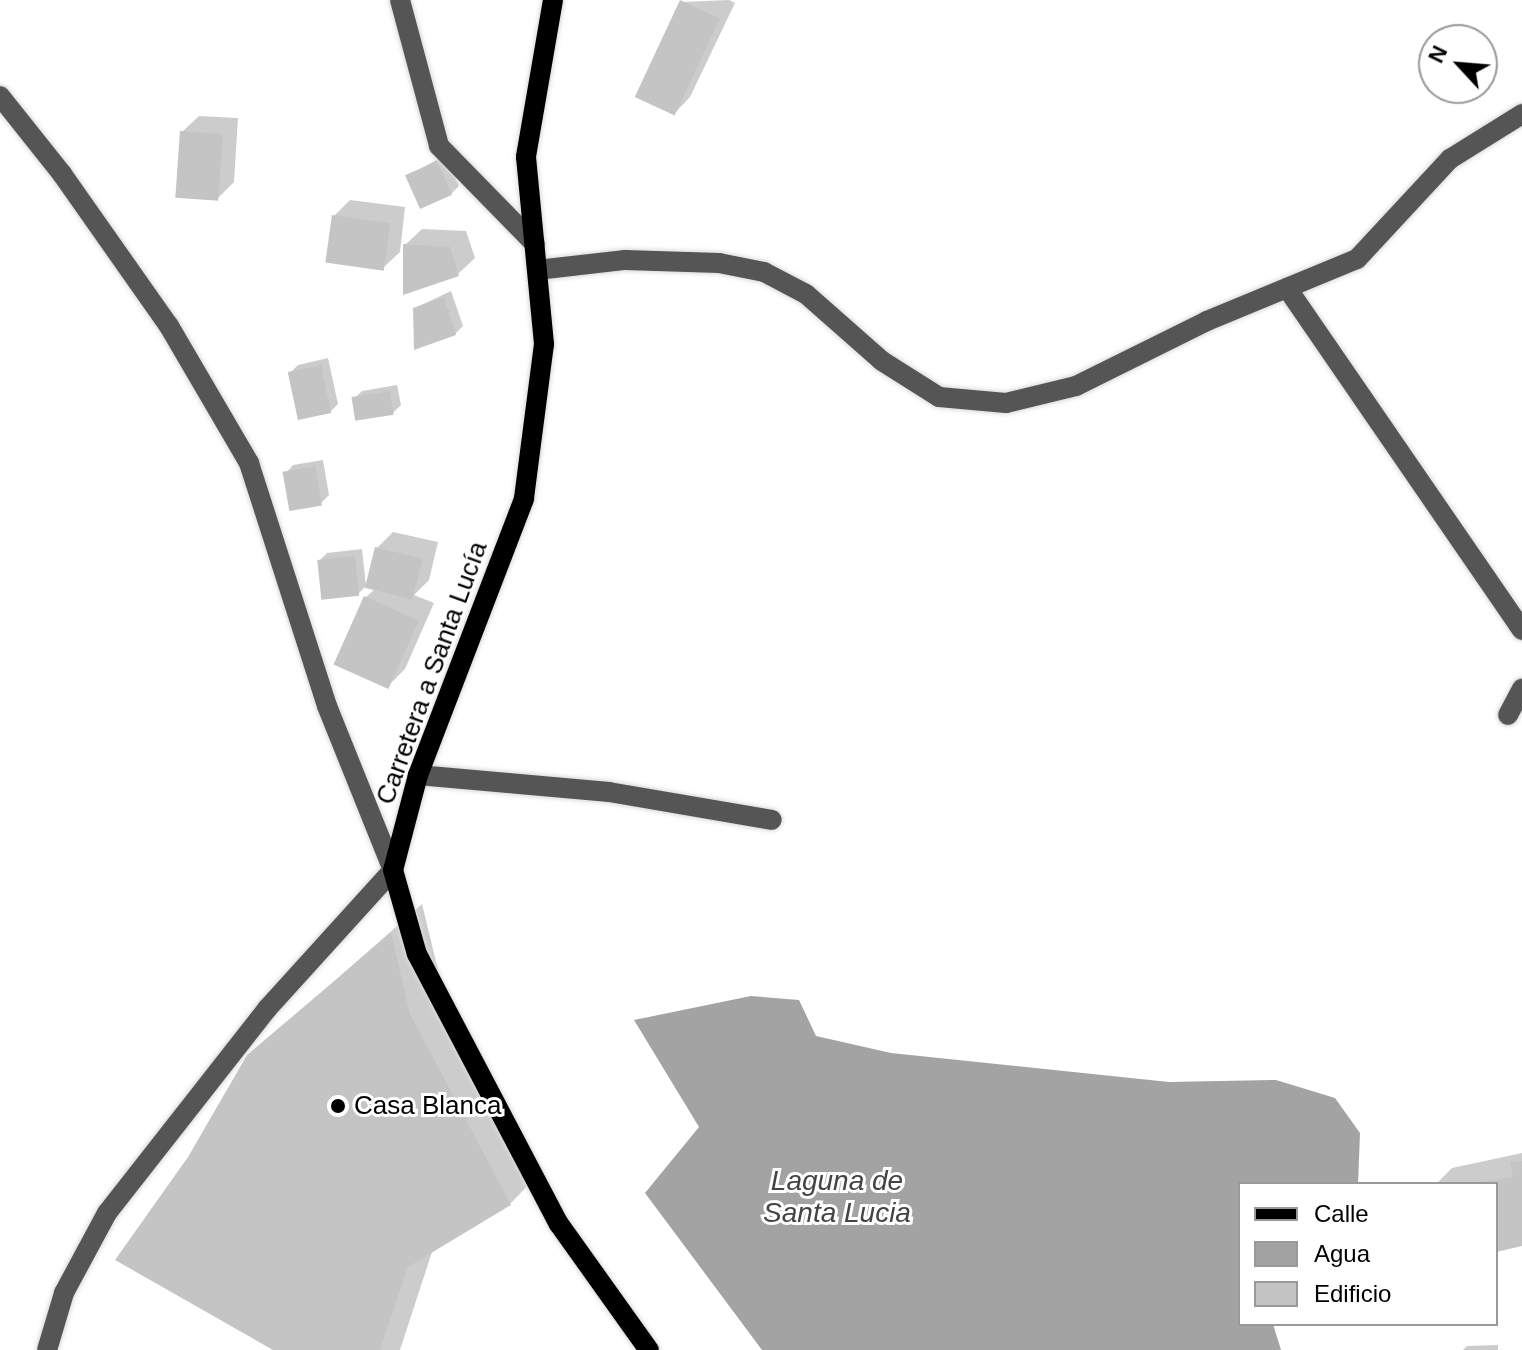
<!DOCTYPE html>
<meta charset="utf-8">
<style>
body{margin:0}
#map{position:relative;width:1522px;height:1350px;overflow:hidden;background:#fff;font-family:Helvetica,sans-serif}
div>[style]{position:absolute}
.water>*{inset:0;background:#a3a3a3}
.shadow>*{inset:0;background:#0003}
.building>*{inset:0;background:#c4c4c4;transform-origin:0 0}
.roads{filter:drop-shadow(0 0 2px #dbdbdb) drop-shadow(0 0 2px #dbdbdb)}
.minor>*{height:20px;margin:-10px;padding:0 10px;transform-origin:10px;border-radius:10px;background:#555}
.major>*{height:20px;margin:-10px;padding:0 10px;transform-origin:10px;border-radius:10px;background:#000}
.dots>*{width:22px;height:22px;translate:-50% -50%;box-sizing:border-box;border:4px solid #fff;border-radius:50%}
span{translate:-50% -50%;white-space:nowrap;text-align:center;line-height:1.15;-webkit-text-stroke:6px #fff;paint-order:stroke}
.street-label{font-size:26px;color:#000}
.poi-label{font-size:26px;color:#000}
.left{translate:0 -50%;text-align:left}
.water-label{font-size:28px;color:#444;font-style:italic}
.legend{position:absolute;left:1238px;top:1182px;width:260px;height:144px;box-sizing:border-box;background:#fff;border:2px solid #999;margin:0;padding:10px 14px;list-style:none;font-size:24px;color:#000}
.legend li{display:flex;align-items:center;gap:16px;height:40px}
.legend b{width:40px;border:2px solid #999}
.north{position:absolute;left:1418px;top:24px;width:80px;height:80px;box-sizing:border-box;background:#fff;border:2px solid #999;border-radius:50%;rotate:296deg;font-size:22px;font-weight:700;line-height:32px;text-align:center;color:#000}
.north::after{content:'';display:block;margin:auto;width:28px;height:36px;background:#000;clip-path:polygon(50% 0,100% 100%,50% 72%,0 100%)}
</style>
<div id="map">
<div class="water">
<i style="clip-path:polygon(751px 996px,799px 1000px,816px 1036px,891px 1053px,1169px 1082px,1276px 1080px,1335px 1098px,1360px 1133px,1358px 1184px,1240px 1184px,1240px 1324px,1273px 1324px,1281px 1350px,762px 1350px,645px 1193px,699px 1127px,634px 1020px)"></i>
</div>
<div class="shadow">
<i style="clip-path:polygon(729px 0,735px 3px,690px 97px,674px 114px,681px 2px)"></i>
<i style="clip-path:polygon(199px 116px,238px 118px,234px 182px,217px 199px,182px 132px)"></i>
<i style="clip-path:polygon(445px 155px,459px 186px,451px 194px,408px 176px)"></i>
<i style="clip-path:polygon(350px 200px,405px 207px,400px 252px,383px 268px,334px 216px)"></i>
<i style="clip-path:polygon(422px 229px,466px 231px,475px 258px,458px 274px,405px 245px)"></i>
<i style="clip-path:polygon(451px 291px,463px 326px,455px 334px,415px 308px)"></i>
<i style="clip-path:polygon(328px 358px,338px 404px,330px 412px,290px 373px,298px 365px)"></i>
<i style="clip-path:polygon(397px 385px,401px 405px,393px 413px,354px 399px,362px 391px)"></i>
<i style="clip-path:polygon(323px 460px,329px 495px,321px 503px,286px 473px,293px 465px)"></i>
<i style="clip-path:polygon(393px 532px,438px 542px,429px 580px,414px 595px,434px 603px,405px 669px,388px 686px,366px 597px,376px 588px,377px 548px)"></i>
<i style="clip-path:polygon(362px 549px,366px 586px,358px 594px,319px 561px,327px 553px)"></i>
<i style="clip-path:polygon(422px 904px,441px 982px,541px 1172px,510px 1204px,433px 1249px,400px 1350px,277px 1350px,190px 1158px,249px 1056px)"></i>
<i style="clip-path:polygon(1522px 1153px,1522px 1244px,1496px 1250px,1496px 1184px,1436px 1184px,1452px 1168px)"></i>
<i style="clip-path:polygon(1498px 1345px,1498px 1350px,1463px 1350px,1467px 1346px)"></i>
</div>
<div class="building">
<i style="left:680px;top:0;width:44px;height:107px;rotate:25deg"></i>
<i style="left:180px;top:131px;width:43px;height:67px;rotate:4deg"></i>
<i style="left:437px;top:161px;width:37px;height:35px;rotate:66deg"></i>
<i style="left:332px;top:215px;width:59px;height:48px;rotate:8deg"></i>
<i style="clip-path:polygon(403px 244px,450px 247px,459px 276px,403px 295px)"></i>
<i style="clip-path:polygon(444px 297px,456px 335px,414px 350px,413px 308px)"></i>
<i style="left:321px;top:365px;width:49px;height:34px;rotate:78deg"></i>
<i style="left:390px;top:391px;width:24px;height:39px;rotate:81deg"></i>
<i style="left:315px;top:466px;width:40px;height:33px;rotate:80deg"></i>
<i style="left:375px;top:547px;width:49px;height:42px;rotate:14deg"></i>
<i style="left:355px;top:556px;width:40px;height:38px;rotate:84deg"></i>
<i style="left:364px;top:596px;width:60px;height:75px;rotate:24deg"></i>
<i style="clip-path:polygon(391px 933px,410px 1014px,511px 1205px,408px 1267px,380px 1350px,273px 1350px,115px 1260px,188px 1157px,247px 1055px)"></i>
<i style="clip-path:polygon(1522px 1161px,1522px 1246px,1496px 1252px,1496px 1184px,1482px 1182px,1513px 1177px,1510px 1162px)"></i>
</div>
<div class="roads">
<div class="minor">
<i style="left:400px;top:0;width:151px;rotate:75deg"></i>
<i style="left:439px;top:146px;width:137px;rotate:45.6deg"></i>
<i style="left:0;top:96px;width:100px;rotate:51.5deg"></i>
<i style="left:62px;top:174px;width:186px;rotate:54.9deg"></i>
<i style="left:169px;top:326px;width:159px;rotate:59.7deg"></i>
<i style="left:249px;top:463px;width:255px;rotate:72.2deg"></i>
<i style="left:327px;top:706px;width:177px;rotate:68.1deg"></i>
<i style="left:393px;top:870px;width:188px;rotate:132.2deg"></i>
<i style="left:267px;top:1009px;width:259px;rotate:128.1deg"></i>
<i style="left:107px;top:1213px;width:91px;rotate:118.3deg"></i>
<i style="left:64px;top:1293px;width:59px;rotate:106.6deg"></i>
<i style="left:537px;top:270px;width:89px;rotate:-6.5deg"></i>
<i style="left:625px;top:260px;width:94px;rotate:1.8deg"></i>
<i style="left:719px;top:263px;width:46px;rotate:11.3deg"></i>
<i style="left:764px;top:272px;width:47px;rotate:27.6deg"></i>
<i style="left:806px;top:294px;width:101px;rotate:41.4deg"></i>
<i style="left:882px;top:361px;width:67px;rotate:32.3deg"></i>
<i style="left:939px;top:397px;width:67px;rotate:5.1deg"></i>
<i style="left:1006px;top:403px;width:72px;rotate:-13.7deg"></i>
<i style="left:1076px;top:386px;width:146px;rotate:-26.4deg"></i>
<i style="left:1207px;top:321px;width:162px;rotate:-22.5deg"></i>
<i style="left:1357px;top:259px;width:137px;rotate:-47.1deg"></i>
<i style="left:1450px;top:159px;width:85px;rotate:-32deg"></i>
<i style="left:1287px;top:288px;width:415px;rotate:55.5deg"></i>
<i style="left:1508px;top:715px;width:30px;rotate:-62deg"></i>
<i style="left:418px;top:775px;width:192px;rotate:5.1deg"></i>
<i style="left:609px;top:792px;width:165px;rotate:9.7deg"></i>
</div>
<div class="major">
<i style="left:553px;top:0;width:159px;rotate:99.8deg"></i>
<i style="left:526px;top:157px;width:188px;rotate:84.5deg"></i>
<i style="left:544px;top:344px;width:156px;rotate:97.4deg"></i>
<i style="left:524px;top:499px;width:296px;rotate:111deg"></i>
<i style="left:418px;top:775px;width:98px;rotate:104.7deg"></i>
<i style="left:393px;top:870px;width:87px;rotate:74.1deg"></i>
<i style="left:417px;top:954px;width:305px;rotate:62.3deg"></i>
<i style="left:559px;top:1224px;width:155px;rotate:54.5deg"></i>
</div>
</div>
<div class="dots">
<i style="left:338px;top:1106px;background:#000"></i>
</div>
<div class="street-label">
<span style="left:432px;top:673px;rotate:-70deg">Carretera a Santa Lucía</span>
</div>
<div class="poi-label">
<span class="left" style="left:354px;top:1106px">Casa Blanca</span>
</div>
<div class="water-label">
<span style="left:837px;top:1197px">Laguna de<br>Santa Lucia</span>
</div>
<ul class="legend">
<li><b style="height:10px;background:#000"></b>Calle</li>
<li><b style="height:22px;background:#a3a3a3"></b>Agua</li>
<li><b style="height:22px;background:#c4c4c4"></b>Edificio</li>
</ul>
<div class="north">N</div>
</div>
